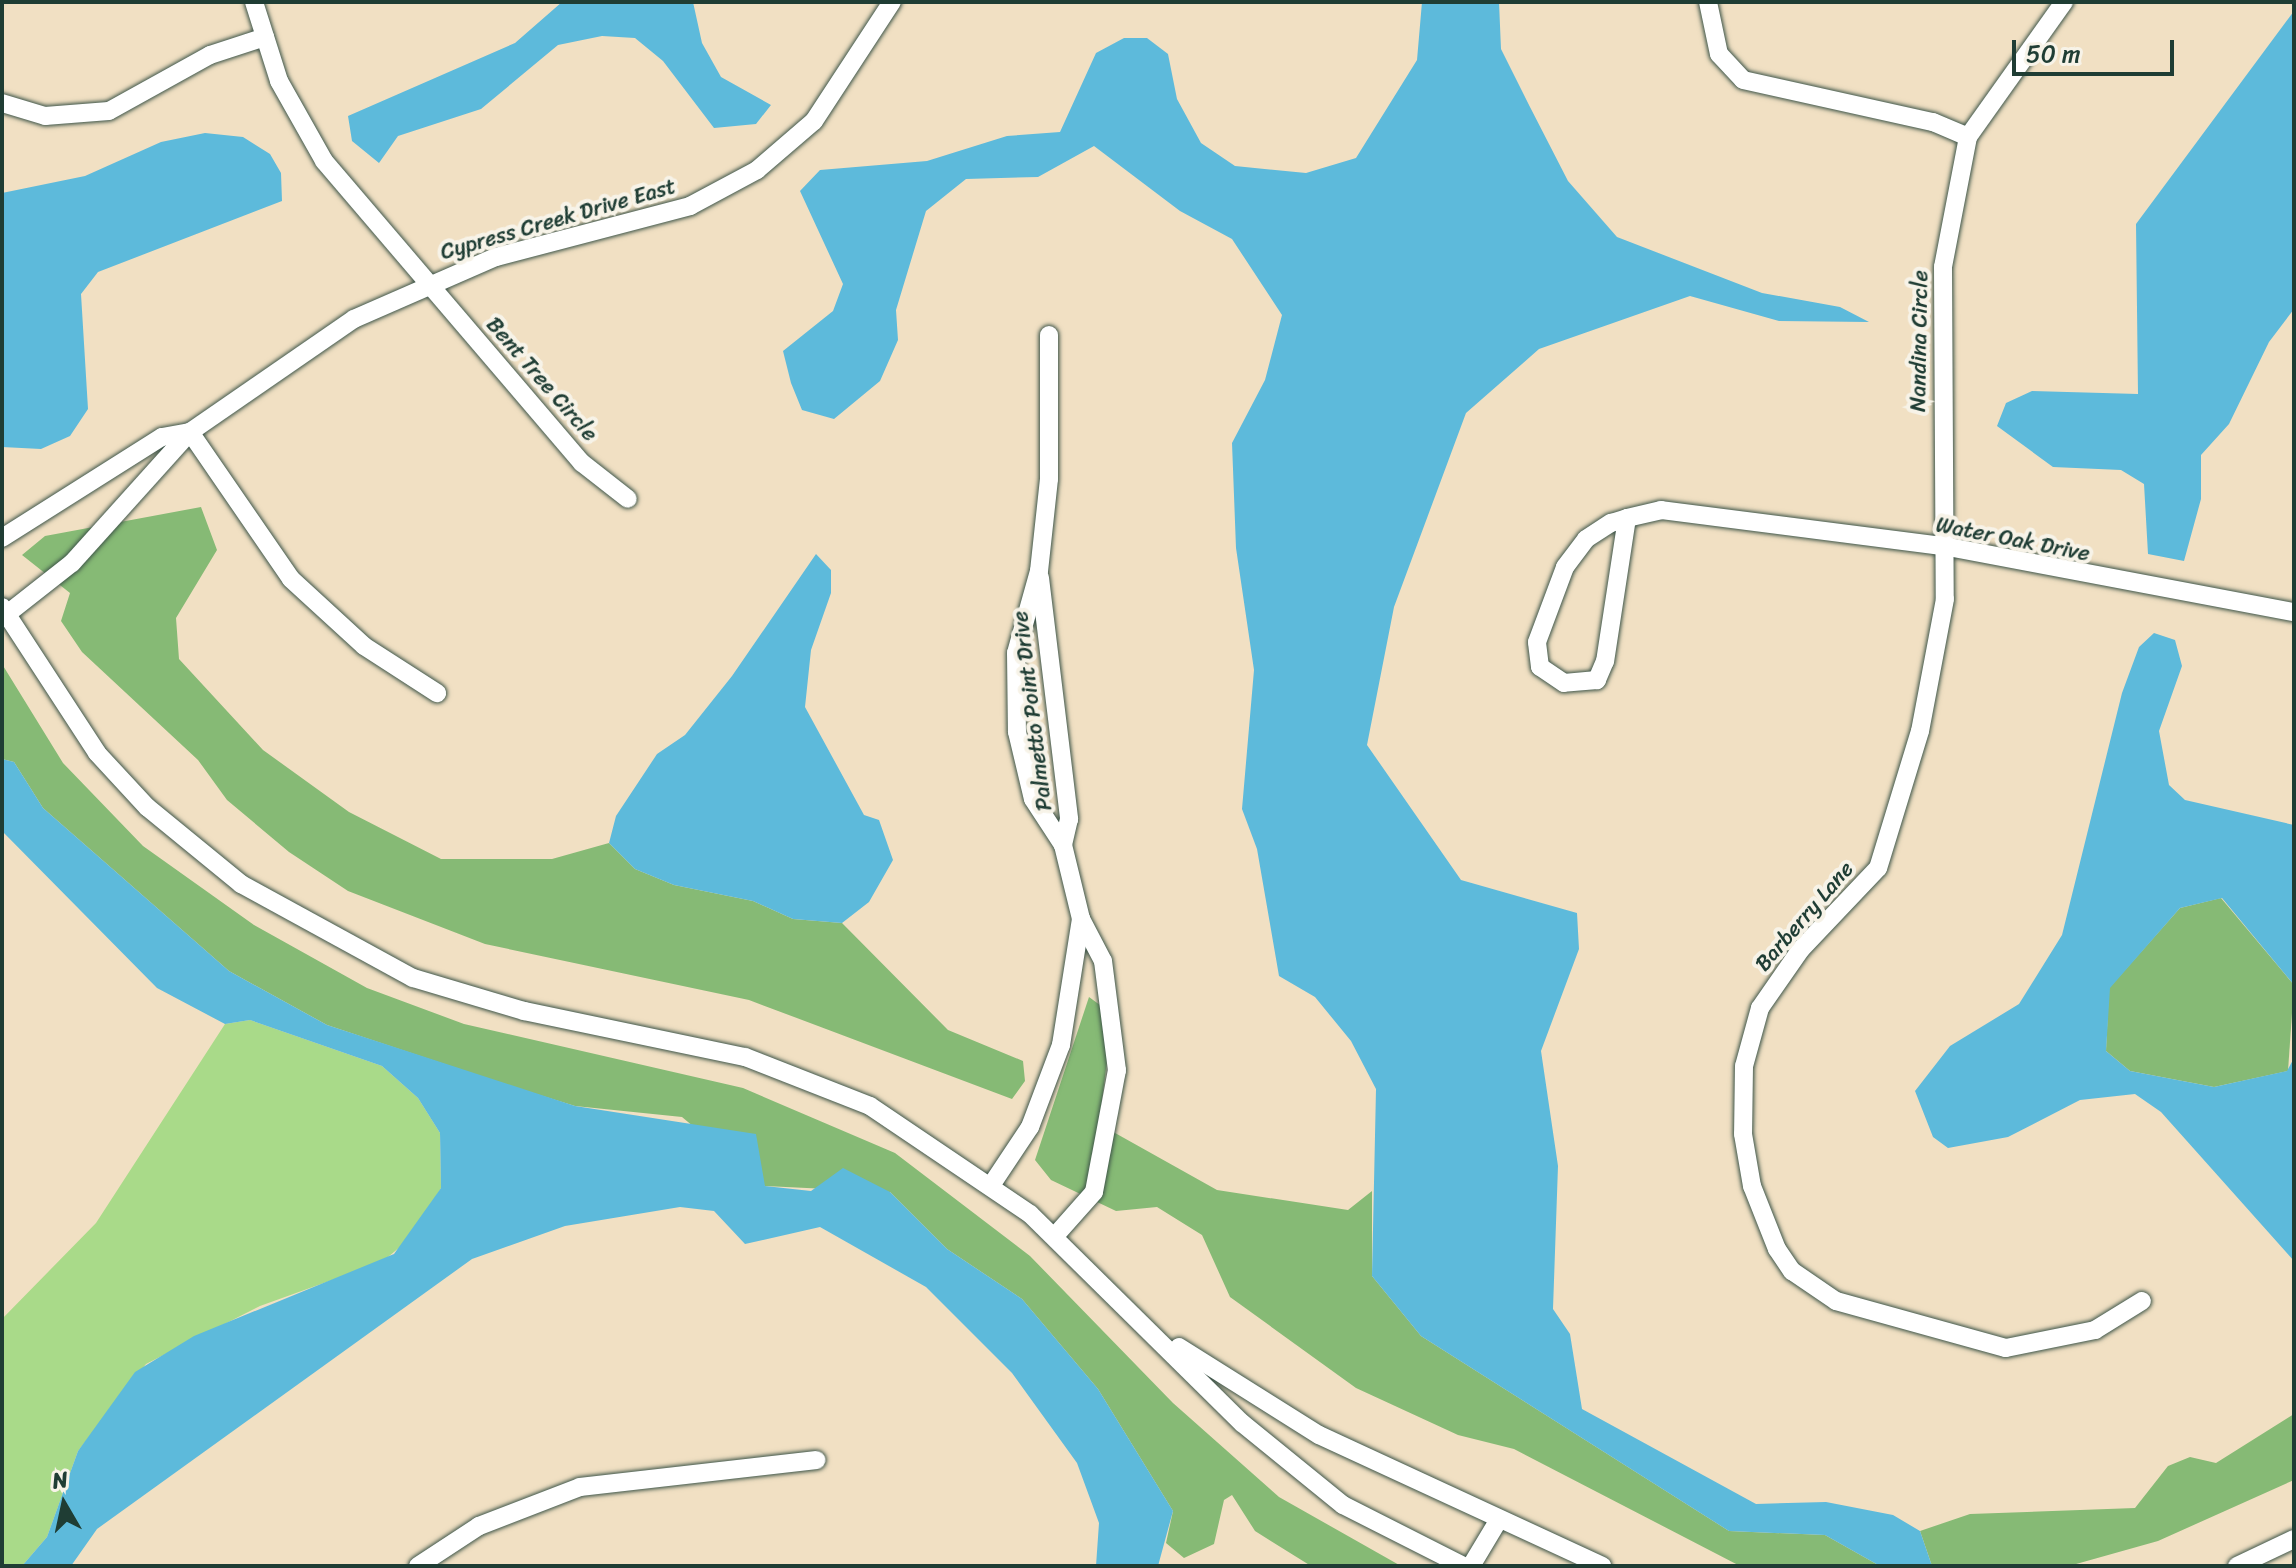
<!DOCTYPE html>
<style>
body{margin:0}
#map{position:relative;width:2296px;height:1568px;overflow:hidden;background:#f1e0c3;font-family:Sriracha,sans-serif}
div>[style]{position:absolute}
.green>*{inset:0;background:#a9da89}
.forest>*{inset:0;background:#86ba75}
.water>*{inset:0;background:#5dbadb}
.roads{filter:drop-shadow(0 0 2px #3e5549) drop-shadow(0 0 2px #3e5549)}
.minor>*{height:18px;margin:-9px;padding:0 9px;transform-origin:9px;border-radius:9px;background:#fff}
span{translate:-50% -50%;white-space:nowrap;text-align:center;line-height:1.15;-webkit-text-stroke:8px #f7f3e8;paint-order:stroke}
.street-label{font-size:22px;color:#1f3d34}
.frame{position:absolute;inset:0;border:4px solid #1f3d34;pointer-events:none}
.north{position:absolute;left:24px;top:1464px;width:80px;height:80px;-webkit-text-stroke:6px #f7f3e8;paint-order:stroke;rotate:351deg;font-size:22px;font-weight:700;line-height:32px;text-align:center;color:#1f3d34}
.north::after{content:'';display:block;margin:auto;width:28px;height:36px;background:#1f3d34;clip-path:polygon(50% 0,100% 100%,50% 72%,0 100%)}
.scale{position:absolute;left:2012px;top:40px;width:162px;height:36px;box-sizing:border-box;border:4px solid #1f3d34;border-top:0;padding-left:10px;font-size:24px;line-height:28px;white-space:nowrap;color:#1f3d34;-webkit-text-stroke:6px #f7f3e8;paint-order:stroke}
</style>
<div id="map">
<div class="green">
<i style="clip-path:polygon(250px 1020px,382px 1066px,418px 1098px,440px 1133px,441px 1188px,413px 1236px,382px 1262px,260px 1306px,146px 1364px,78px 1451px,47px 1537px,22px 1566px,2px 1566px,2px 1319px,96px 1223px,225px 1024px)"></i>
</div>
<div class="forest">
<i style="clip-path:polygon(201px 507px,217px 550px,176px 618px,179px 659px,263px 750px,349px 812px,441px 859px,552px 859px,609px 843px,635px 869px,674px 885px,753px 901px,793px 919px,842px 923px,948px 1030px,1023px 1061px,1025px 1081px,1012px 1099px,749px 1000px,485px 944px,348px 891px,289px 852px,227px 800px,198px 760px,82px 652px,61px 621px,70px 593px,22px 555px,45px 536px)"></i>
<i style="clip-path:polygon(2px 664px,63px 763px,143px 846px,254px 925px,367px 988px,464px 1024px,743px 1088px,895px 1153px,1030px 1256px,1173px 1403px,1279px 1497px,1401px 1566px,1311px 1566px,1255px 1531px,1232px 1495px,1224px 1500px,1214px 1544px,1184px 1558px,1166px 1543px,1173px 1511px,1098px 1389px,1022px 1299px,947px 1249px,890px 1192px,765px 1186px,682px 1117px,575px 1106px,501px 1083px,327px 1025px,229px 971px,43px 808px,14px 762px,2px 759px)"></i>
<i style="clip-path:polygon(2221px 898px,2294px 985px,2288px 1071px,2214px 1087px,2130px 1071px,2106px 1051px,2109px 988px,2180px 908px)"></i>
<i style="clip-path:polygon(1089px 997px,1104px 1008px,1108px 1053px,1099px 1124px,1217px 1190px,1348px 1210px,1372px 1191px,1372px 1276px,1421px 1336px,1729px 1531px,1825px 1535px,1880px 1566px,1740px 1566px,1514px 1449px,1458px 1435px,1356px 1388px,1230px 1297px,1202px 1235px,1157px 1207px,1116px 1211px,1051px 1180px,1035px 1160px)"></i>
<i style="clip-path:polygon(2294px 1414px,2294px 1480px,2158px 1541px,2069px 1566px,1932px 1566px,1920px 1531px,1970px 1514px,2135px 1508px,2168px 1466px,2190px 1457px,2216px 1463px)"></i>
</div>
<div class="water">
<i style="clip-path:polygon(562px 2px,693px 2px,702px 43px,721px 77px,771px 105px,756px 124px,714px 128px,663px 61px,635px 38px,602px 36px,558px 45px,481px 109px,398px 136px,379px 163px,352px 141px,348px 116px,515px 43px)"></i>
<i style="clip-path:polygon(1422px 2px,1499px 2px,1501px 49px,1530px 107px,1568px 181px,1617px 237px,1762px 293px,1840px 307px,1869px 322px,1779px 321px,1690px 296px,1539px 349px,1466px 413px,1394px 607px,1367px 745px,1461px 880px,1577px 913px,1579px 949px,1541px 1051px,1558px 1166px,1553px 1309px,1570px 1334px,1582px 1409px,1756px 1504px,1826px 1502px,1893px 1515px,1920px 1531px,1932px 1566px,1880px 1566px,1825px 1535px,1729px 1531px,1421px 1336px,1372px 1276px,1376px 1089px,1351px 1041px,1315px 997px,1279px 976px,1257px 849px,1242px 809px,1254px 670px,1236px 548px,1232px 443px,1265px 380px,1282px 315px,1232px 239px,1180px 211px,1094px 146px,1038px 177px,966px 179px,926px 211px,896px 310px,898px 340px,880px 381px,834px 419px,802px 410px,791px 383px,783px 351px,833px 311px,843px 284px,800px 191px,820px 170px,927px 161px,1007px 136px,1060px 132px,1096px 53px,1124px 38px,1147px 38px,1168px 54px,1177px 99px,1201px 143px,1235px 166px,1306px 173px,1356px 158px,1417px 60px)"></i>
<i style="clip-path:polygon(2294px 11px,2294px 309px,2269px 342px,2229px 424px,2201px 455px,2201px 499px,2184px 561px,2148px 554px,2144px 484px,2121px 470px,2053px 467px,1997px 426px,2006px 403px,2032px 391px,2138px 394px,2136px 224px)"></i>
<i style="clip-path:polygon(205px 133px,243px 137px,270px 154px,281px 173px,282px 201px,98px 272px,81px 294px,88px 409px,70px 436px,41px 449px,2px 447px,2px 193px,85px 176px,161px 142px)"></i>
<i style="clip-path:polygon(816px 554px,831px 570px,831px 593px,811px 650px,805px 707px,864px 815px,879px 820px,893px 860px,869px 902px,842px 923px,793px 919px,753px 901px,674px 885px,635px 869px,609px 843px,616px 816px,657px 754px,685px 735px,732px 676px)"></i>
<i style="clip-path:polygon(2154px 633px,2175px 640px,2182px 666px,2159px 731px,2169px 785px,2185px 800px,2294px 825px,2294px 985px,2222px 898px,2180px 908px,2110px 988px,2106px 1051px,2130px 1071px,2214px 1087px,2287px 1071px,2294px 1058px,2294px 1261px,2161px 1112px,2135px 1094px,2080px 1100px,2008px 1137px,1948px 1148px,1933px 1137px,1915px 1091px,1950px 1046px,2019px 1004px,2062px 935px,2122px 693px,2139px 647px)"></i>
<i style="clip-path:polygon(2px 759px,14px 762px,43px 808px,229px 971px,327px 1025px,575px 1106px,756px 1134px,765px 1186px,811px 1191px,843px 1168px,890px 1192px,947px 1249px,1022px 1299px,1098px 1389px,1173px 1511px,1158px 1566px,1096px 1566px,1099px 1523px,1077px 1463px,1012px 1373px,926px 1287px,820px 1227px,745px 1244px,714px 1211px,680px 1207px,565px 1226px,472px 1259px,97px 1529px,71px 1566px,22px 1566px,47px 1537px,78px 1451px,135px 1372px,194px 1336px,394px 1254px,441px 1188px,440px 1133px,418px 1098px,382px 1066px,250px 1020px,225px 1024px,157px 988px,2px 831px)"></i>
</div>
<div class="roads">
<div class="minor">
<i style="left:254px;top:2px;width:83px;rotate:72.4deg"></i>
<i style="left:279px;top:81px;width:92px;rotate:60.6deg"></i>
<i style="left:324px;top:161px;width:397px;rotate:49.5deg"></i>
<i style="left:582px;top:463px;width:58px;rotate:38deg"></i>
<i style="left:1708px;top:2px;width:53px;rotate:78.1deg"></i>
<i style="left:1719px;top:54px;width:35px;rotate:47deg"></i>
<i style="left:1743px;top:80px;width:195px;rotate:12.5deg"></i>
<i style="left:1933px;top:122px;width:38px;rotate:23deg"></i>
<i style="left:1968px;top:137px;width:166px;rotate:-54.6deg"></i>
<i style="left:2px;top:103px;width:45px;rotate:16.8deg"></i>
<i style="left:45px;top:116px;width:64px;rotate:-4.5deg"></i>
<i style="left:109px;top:111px;width:115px;rotate:-29deg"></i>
<i style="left:210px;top:55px;width:58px;rotate:-18.1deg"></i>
<i style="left:1968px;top:137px;width:132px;rotate:100.9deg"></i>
<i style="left:1943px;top:267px;width:332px;rotate:89.7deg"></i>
<i style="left:1945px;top:599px;width:134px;rotate:100.7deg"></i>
<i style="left:1920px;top:731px;width:143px;rotate:107deg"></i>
<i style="left:1878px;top:868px;width:112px;rotate:133.5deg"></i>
<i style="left:1801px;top:949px;width:72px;rotate:124.8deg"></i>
<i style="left:1760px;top:1008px;width:60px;rotate:105.4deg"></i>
<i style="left:1744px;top:1066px;width:68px;rotate:90.8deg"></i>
<i style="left:1743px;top:1134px;width:53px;rotate:80.2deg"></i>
<i style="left:1752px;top:1186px;width:68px;rotate:68.4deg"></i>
<i style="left:1777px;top:1249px;width:27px;rotate:56deg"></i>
<i style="left:1792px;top:1271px;width:53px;rotate:34.3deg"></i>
<i style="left:1836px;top:1301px;width:176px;rotate:15.5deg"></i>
<i style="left:2006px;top:1348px;width:91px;rotate:-11.4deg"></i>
<i style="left:2095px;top:1330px;width:55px;rotate:-31.7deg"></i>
<i style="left:1049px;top:335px;width:144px;rotate:90deg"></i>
<i style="left:1049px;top:479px;width:93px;rotate:96.2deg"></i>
<i style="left:1039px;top:571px;width:85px;rotate:105.7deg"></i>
<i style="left:1016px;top:653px;width:79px;rotate:89.3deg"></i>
<i style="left:1017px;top:732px;width:69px;rotate:76.6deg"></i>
<i style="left:1033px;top:799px;width:55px;rotate:56.9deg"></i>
<i style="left:1063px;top:845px;width:76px;rotate:76.3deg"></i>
<i style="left:1081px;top:919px;width:47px;rotate:62.4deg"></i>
<i style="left:1103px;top:961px;width:110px;rotate:82.7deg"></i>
<i style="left:1117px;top:1070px;width:124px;rotate:100.7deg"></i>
<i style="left:1094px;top:1192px;width:59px;rotate:131.6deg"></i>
<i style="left:190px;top:432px;width:178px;rotate:55.5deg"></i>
<i style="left:291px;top:579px;width:99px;rotate:42.5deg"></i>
<i style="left:364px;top:646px;width:87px;rotate:32.8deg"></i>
<i style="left:1627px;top:518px;width:145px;rotate:98.7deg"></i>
<i style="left:1605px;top:661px;width:21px;rotate:113deg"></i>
<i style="left:1597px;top:680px;width:33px;rotate:175deg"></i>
<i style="left:1564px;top:683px;width:29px;rotate:-146deg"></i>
<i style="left:1540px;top:667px;width:25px;rotate:-97deg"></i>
<i style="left:1537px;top:642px;width:80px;rotate:-69.5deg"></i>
<i style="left:1565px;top:567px;width:35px;rotate:-53deg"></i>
<i style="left:1586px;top:539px;width:30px;rotate:-33deg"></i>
<i style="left:1611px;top:523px;width:17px;rotate:-17deg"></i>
<i style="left:1627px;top:518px;width:35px;rotate:-13deg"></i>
<i style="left:1661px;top:510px;width:290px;rotate:7.3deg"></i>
<i style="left:1949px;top:547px;width:351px;rotate:10.7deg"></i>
<i style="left:2px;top:538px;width:189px;rotate:-32.3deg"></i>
<i style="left:162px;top:437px;width:28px;rotate:-10deg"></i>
<i style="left:1040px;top:578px;width:243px;rotate:83.1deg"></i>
<i style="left:1069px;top:819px;width:27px;rotate:103deg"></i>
<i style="left:2px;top:607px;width:174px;rotate:56.9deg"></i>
<i style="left:97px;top:753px;width:74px;rotate:47.2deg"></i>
<i style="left:147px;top:807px;width:122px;rotate:39.3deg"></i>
<i style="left:241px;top:884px;width:196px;rotate:28.7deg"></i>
<i style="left:413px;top:978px;width:116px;rotate:16.6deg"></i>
<i style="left:524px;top:1011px;width:226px;rotate:11.8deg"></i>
<i style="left:745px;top:1057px;width:134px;rotate:21.4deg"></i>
<i style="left:870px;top:1106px;width:193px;rotate:34deg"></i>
<i style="left:1030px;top:1214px;width:298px;rotate:44.6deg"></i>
<i style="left:1242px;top:1423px;width:130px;rotate:39.1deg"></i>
<i style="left:1343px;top:1505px;width:135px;rotate:26.9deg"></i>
<i style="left:2px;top:618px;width:89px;rotate:-38.2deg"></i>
<i style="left:72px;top:563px;width:176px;rotate:-48deg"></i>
<i style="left:190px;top:432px;width:199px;rotate:-34.6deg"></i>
<i style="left:354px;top:319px;width:155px;rotate:-23.6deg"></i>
<i style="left:496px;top:257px;width:201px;rotate:-14.7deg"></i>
<i style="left:690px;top:206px;width:76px;rotate:-28.2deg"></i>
<i style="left:757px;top:170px;width:75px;rotate:-40.7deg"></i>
<i style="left:814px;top:121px;width:142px;rotate:-56.8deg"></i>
<i style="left:992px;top:1184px;width:69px;rotate:-56.3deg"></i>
<i style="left:1030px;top:1127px;width:88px;rotate:-69.3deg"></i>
<i style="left:1061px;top:1045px;width:128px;rotate:-81deg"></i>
<i style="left:1179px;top:1347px;width:165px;rotate:32.2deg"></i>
<i style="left:1319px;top:1435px;width:312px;rotate:24.8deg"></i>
<i style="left:418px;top:1566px;width:73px;rotate:-33.3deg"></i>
<i style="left:479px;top:1526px;width:108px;rotate:-21.1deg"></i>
<i style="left:580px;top:1487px;width:238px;rotate:-6.5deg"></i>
<i style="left:1471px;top:1566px;width:52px;rotate:-59deg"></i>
<i style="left:2237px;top:1566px;width:63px;rotate:-25.3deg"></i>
</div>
</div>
<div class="street-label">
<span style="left:558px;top:219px;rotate:-16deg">Cypress Creek Drive East</span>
<span style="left:1919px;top:341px;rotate:-89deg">Nandina Circle</span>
<span style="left:542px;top:379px;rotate:49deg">Bent Tree Circle</span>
<span style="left:2013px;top:539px;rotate:11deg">Water Oak Drive</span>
<span style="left:1032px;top:711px;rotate:-97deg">Palmetto Point Drive</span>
<span style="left:1804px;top:916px;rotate:-49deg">Barberry Lane</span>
</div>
<div class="frame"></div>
<div class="north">N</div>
<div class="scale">50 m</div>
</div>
